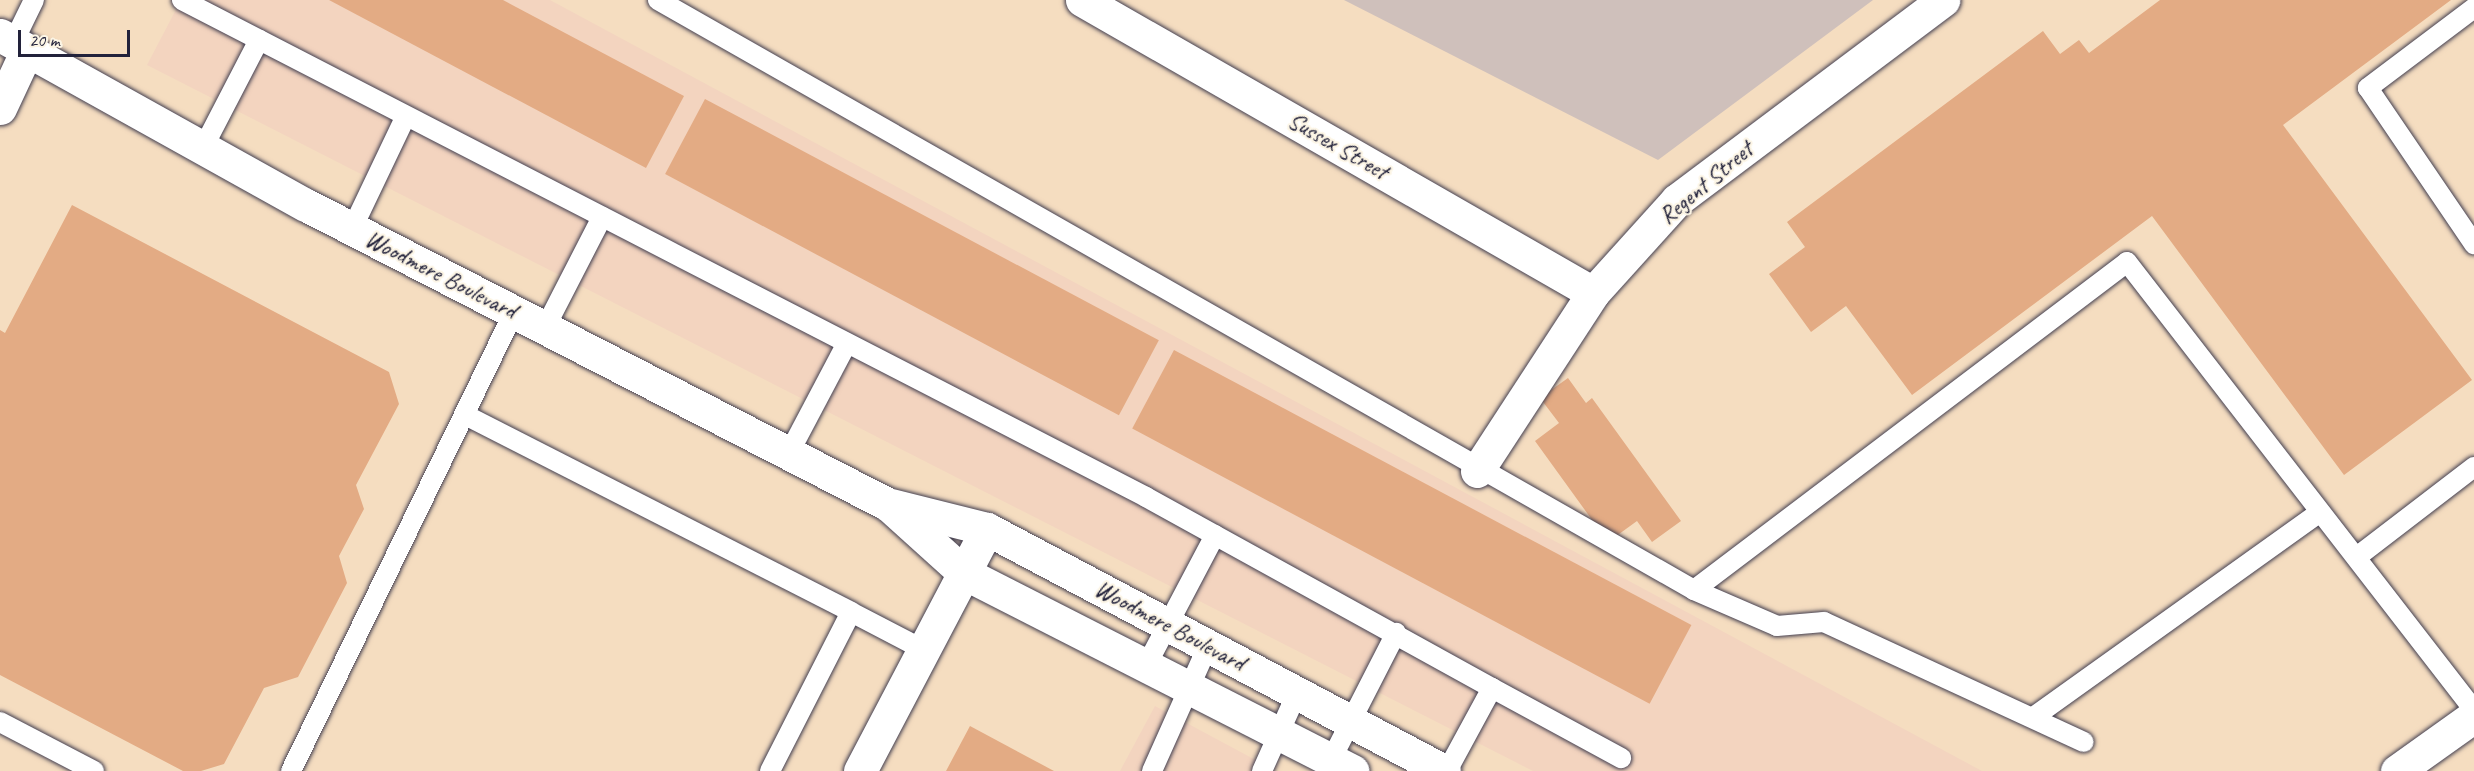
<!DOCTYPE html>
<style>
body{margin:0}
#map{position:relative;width:2474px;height:771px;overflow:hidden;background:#f5ddc0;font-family:Caveat,sans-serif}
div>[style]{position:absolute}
.built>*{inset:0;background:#f3d4bf}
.industrial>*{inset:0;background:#cfc0bb}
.building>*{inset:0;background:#e3ab84;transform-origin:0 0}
.roads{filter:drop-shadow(0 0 2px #423e4f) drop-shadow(0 0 2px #423e4f)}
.lane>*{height:20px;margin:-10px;padding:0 10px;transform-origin:10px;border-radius:10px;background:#fff}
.street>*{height:33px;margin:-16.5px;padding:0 16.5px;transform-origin:16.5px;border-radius:16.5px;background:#fff}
.secondary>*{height:33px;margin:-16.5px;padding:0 16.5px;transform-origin:16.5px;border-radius:16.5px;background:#fff}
.primary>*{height:33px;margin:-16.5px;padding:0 16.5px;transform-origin:16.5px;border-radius:16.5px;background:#fff}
span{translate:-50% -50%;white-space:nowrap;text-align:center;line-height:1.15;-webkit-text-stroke:4.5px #fcf5e5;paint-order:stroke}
.street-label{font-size:24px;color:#22223b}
.scale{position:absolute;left:18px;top:30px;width:112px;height:27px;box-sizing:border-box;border:3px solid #22223b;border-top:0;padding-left:8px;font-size:18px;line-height:21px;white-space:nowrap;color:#22223b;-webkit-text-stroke:4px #fcf5e5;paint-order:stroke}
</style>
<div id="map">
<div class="built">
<i style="clip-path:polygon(181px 0,550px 0,1982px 771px,1533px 771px,147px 65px)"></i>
<i style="clip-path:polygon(1155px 706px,1276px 771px,1120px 771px)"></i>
</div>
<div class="industrial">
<i style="clip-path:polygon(1344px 0,1873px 0,1658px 160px)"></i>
</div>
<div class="building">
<i style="clip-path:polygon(329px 0,503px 0,684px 96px,646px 168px)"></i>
<i style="clip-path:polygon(2160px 0,2451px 0,2283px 125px,2472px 380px,2344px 475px,2152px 216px,1912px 395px,1846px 306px,1811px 332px,1769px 274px,1805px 247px,1787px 222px,2043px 31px,2060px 54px,2079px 40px,2089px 53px)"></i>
<i style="left:705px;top:99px;width:514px;height:85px;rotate:28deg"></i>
<i style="clip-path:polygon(72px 205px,389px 372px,399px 404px,356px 485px,364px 509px,339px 556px,347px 583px,298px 677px,264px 688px,224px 764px,201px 771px,183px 771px,0 675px,0 330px,5px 333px)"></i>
<i style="left:1174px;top:350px;width:586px;height:89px;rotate:28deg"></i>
<i style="clip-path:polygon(1568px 378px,1586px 403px,1592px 398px,1681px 521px,1652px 542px,1637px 521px,1608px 542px,1535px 441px,1559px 423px,1540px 398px)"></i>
<i style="clip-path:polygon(970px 726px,1054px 771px,946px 771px)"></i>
</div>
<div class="roads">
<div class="lane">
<i style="left:182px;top:0;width:1085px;rotate:27.27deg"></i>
<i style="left:1146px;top:497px;width:395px;rotate:28.9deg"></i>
<i style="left:1492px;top:688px;width:94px;rotate:118.5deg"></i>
<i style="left:658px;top:0;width:1192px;rotate:29.66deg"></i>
<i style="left:1694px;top:590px;width:90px;rotate:23.4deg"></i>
<i style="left:1777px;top:626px;width:47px;rotate:-4.9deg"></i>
<i style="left:1824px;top:622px;width:286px;rotate:24.8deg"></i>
<i style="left:2474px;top:8px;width:133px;rotate:143deg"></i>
<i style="left:2368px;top:88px;width:189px;rotate:55.8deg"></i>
<i style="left:13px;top:43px;width:48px;rotate:-64deg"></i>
<i style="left:203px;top:148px;width:122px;rotate:-62.6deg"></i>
<i style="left:352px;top:229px;width:125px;rotate:-64.5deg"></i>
<i style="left:545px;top:328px;width:125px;rotate:-62.8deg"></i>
<i style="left:465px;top:415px;width:433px;rotate:27deg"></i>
<i style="left:789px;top:453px;width:124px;rotate:-62.2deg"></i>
<i style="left:2358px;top:556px;width:146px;rotate:-37.5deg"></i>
<i style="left:1694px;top:590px;width:543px;rotate:-37.14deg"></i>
<i style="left:2127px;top:262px;width:567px;rotate:52.24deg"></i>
<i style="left:1146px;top:666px;width:148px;rotate:-62.2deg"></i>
<i style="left:1492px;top:688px;width:147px;rotate:28.5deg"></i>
<i style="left:2035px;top:716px;width:350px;rotate:-35.6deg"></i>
<i style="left:0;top:722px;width:106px;rotate:27.5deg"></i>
<i style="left:1331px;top:760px;width:143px;rotate:-62.9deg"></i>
<i style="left:291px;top:771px;width:510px;rotate:-64.09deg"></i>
<i style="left:770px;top:771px;width:178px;rotate:-63deg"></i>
<i style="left:851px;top:612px;width:82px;rotate:27.5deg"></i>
<i style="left:1152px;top:771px;width:137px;rotate:-65.9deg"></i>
<i style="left:1262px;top:771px;width:85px;rotate:-65.8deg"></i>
</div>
<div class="street">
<i style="left:1082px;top:0;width:589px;rotate:29.83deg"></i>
<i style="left:0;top:108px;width:64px;rotate:-65deg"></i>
<i style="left:1477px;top:471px;width:212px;rotate:-56.9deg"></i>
<i style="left:1593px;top:293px;width:125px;rotate:-47.9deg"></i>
<i style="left:1677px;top:200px;width:333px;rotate:-36.9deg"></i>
<i style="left:860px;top:771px;width:273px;rotate:-62.3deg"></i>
</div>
<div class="secondary">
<i style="left:0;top:35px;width:350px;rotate:29.1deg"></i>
<i style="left:306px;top:205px;width:653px;rotate:27.23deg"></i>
<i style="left:887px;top:504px;width:103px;rotate:14deg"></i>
<i style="left:987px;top:529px;width:517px;rotate:27.9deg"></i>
<i style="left:891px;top:507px;width:98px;rotate:42.1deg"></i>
<i style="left:964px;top:573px;width:436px;rotate:27deg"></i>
</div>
<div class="primary">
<i style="left:2397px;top:771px;width:95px;rotate:-35.5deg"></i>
</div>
</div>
<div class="street-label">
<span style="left:1338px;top:146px;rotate:30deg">Sussex Street</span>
<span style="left:1706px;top:183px;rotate:-40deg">Regent Street</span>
<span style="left:441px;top:275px;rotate:27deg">Woodmere Boulevard</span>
<span style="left:1170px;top:626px;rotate:28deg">Woodmere Boulevard</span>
</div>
<div class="scale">20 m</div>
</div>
